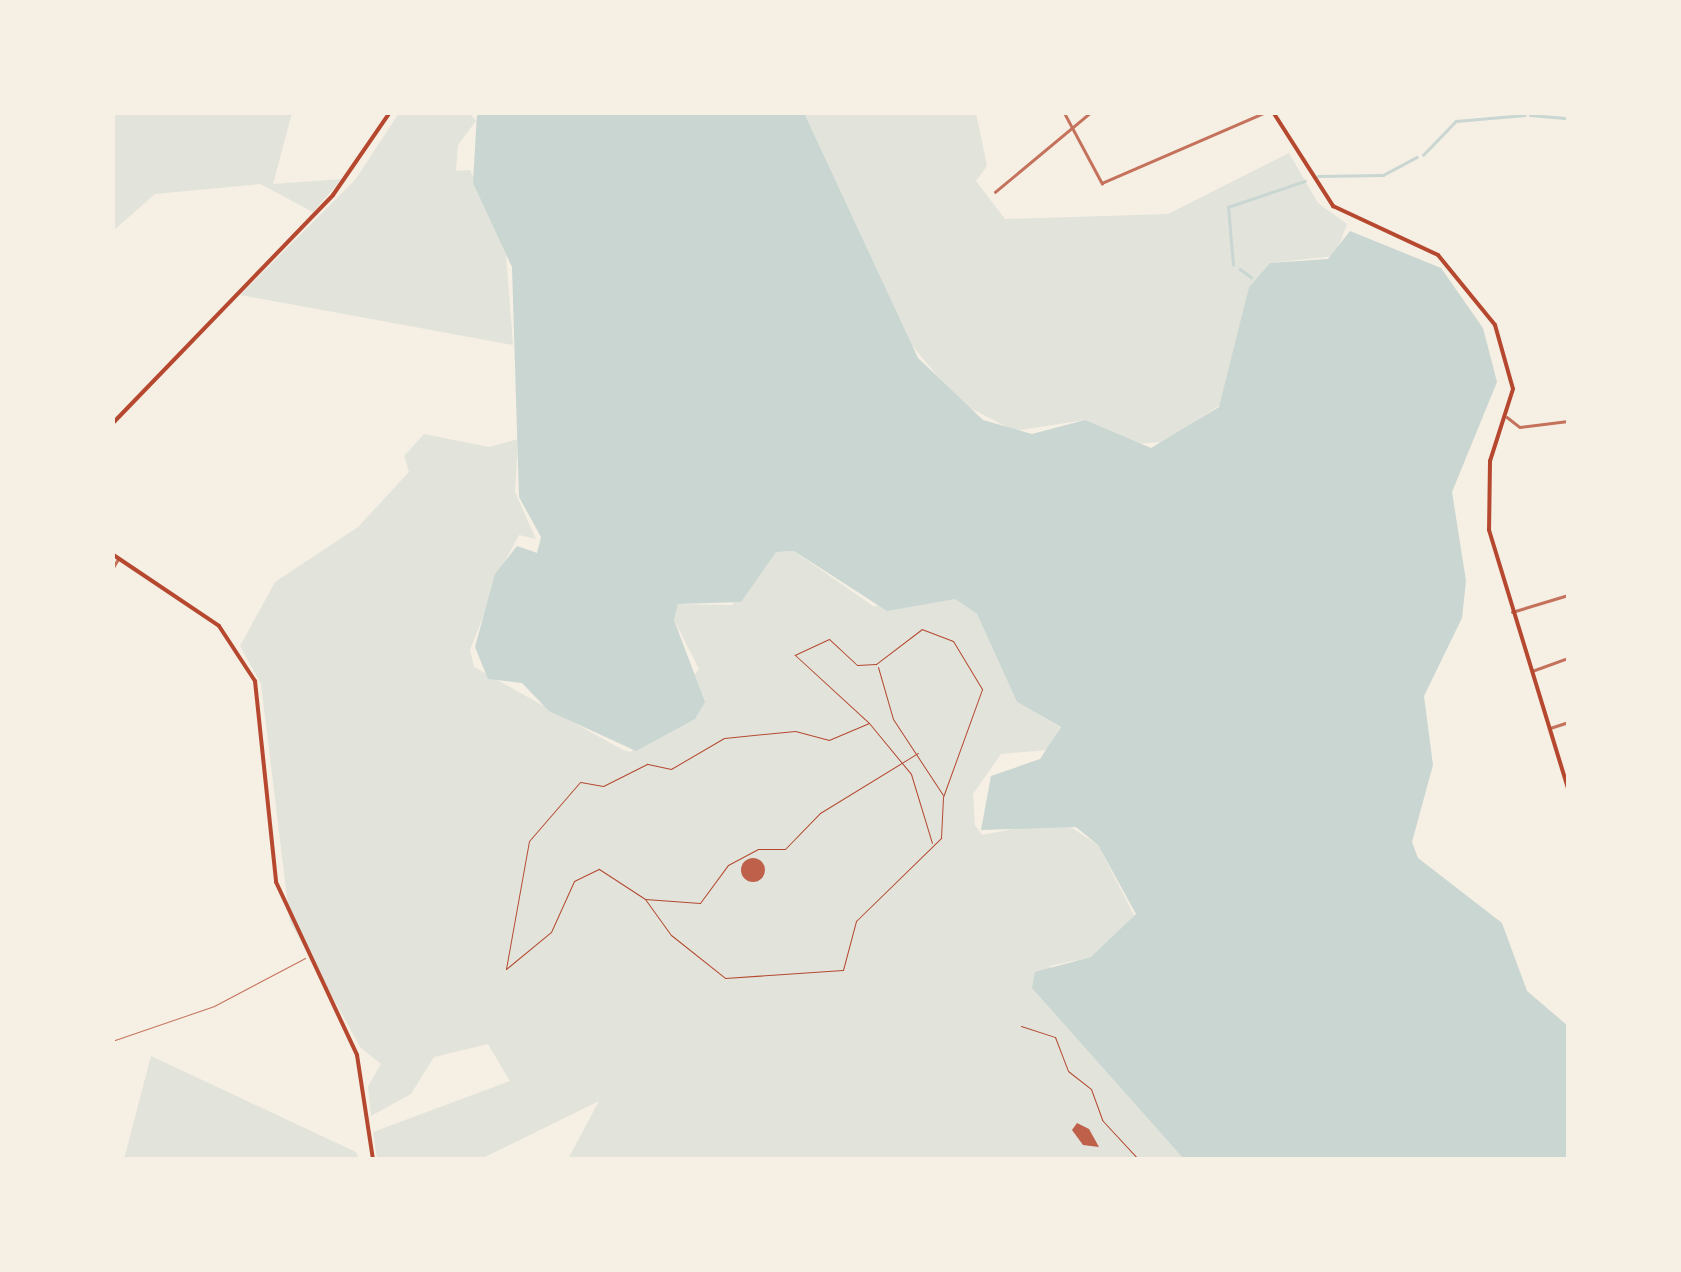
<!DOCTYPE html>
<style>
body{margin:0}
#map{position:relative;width:1681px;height:1272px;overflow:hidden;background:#f6efe4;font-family:"Noto Sans",sans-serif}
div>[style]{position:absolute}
.green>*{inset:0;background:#e2e4dc}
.water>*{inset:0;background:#c9d6d2}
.stream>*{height:2.5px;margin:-1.25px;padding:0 1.25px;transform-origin:1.25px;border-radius:1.25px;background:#c9d6d2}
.building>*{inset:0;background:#bf614a}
.round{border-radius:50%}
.path>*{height:1px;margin:-0.5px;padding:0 0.5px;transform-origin:0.5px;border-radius:0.5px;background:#b5482f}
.service>*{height:1px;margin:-0.5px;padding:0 0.5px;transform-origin:0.5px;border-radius:0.5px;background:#c5725c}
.minor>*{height:2.5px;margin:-1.25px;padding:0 1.25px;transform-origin:1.25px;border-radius:1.25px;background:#c5725c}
.secondary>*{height:4px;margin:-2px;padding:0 2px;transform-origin:2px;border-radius:2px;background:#b5482f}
span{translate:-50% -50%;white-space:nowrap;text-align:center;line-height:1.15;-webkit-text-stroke:10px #f6efe4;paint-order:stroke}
.frame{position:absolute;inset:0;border:115px solid #f6efe4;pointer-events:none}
</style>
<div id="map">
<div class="green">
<i style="clip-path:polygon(113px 113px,292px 113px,273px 184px,342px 179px,313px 212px,260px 184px,155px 194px,113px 231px)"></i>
<i style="clip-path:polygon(399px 113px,469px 112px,476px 121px,458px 145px,456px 171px,470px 170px,505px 240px,513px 345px,240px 295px,355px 180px)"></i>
<i style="clip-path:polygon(804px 113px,976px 113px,987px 166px,976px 181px,1005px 219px,1168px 214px,1289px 153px,1318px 203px,1347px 224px,1335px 256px,1270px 263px,1249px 287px,1223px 403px,1165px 442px,1132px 444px,1085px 420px,1015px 431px,960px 403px,899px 330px)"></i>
<i style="clip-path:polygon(424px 434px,489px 447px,518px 439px,515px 492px,536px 539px,519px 535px,505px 561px,470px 650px,474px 667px,623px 750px,631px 752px,699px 669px,674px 620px,678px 604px,732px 605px,776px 552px,794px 551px,873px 606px,955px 599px,977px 614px,1017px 702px,1060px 727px,1048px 750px,1001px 754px,973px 794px,975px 825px,982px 835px,1060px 820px,1098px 845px,1137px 921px,1091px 957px,1050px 966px,1184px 1159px,568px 1159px,599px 1101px,481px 1159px,377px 1159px,373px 1132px,510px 1081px,488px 1044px,434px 1057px,411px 1094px,371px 1116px,368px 1086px,381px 1064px,361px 1048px,290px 922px,261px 684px,240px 646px,275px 582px,358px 527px,409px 472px,404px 456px)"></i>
<i style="clip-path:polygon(151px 1056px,356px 1152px,359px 1159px,124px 1159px)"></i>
</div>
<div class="water">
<i style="clip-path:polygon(477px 113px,804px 113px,918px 358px,983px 420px,1032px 434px,1085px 420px,1151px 448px,1219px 407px,1249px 287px,1270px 263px,1328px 259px,1350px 231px,1441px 268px,1483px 328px,1497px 382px,1452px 492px,1466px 581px,1462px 618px,1424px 696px,1433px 765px,1412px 842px,1418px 858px,1502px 923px,1527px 991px,1568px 1026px,1568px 1159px,1184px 1159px,1032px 988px,1035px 972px,1091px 957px,1136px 914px,1098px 845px,1076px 827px,981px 830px,991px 776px,1040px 759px,1061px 727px,1017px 702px,977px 614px,955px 599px,887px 611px,794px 551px,776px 552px,741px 602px,678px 604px,674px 620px,705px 702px,695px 719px,636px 751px,549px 711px,522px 683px,488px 679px,475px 647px,495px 574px,517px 546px,537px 553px,541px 537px,519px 497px,512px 267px,473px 183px)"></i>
</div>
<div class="stream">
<i style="left:1530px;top:115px;width:38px;rotate:5deg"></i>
<i style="left:1423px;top:155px;width:47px;rotate:-45.9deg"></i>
<i style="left:1456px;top:121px;width:69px;rotate:-5deg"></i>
<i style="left:1318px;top:176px;width:65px;rotate:-0.9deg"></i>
<i style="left:1383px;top:175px;width:38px;rotate:-28deg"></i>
<i style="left:1233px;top:265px;width:58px;rotate:-94.9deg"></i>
<i style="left:1228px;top:207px;width:81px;rotate:-18.7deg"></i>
<i style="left:1240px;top:269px;width:14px;rotate:36deg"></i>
</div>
<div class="building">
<i class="round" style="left:741px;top:858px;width:24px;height:24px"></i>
<i style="clip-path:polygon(1077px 1123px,1089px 1129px,1099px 1147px,1083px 1145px,1072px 1130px)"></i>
</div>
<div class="path">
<i style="left:878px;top:667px;width:54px;rotate:73.9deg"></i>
<i style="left:893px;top:719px;width:91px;rotate:56.7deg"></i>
<i style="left:869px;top:723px;width:66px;rotate:50.5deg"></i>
<i style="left:911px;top:774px;width:72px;rotate:73.1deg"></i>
<i style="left:645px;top:899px;width:44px;rotate:54.2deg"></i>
<i style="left:671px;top:935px;width:69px;rotate:38.5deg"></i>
<i style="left:725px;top:978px;width:118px;rotate:-3.9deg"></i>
<i style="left:843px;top:970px;width:51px;rotate:-75.1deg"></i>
<i style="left:856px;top:921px;width:119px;rotate:-44.3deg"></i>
<i style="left:941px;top:838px;width:41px;rotate:-87.2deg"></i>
<i style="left:943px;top:797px;width:115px;rotate:-70.1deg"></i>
<i style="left:982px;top:689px;width:56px;rotate:-121.1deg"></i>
<i style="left:953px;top:641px;width:33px;rotate:-159deg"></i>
<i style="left:922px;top:629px;width:58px;rotate:142.7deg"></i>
<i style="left:876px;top:664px;width:19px;rotate:177deg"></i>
<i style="left:857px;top:665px;width:38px;rotate:-137deg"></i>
<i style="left:829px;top:639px;width:38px;rotate:155deg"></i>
<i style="left:795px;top:655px;width:100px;rotate:42.6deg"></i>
<i style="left:869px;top:723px;width:43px;rotate:157deg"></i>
<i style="left:829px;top:740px;width:35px;rotate:-165deg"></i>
<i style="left:795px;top:731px;width:71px;rotate:174.4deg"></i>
<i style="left:724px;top:738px;width:61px;rotate:149.7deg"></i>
<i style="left:671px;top:769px;width:25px;rotate:-168deg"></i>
<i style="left:647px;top:764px;width:49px;rotate:153.4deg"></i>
<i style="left:603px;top:786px;width:23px;rotate:-170deg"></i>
<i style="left:580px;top:782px;width:78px;rotate:130.8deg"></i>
<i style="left:529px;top:841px;width:130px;rotate:100.2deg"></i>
<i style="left:506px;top:969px;width:58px;rotate:-39.4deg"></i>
<i style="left:551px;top:932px;width:56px;rotate:-65.7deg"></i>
<i style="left:574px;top:881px;width:28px;rotate:-26deg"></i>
<i style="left:599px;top:869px;width:55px;rotate:33.1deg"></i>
<i style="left:645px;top:899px;width:55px;rotate:4.2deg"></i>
<i style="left:700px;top:903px;width:47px;rotate:-53.6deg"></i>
<i style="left:728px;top:865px;width:34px;rotate:-28deg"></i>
<i style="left:758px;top:849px;width:27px"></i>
<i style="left:785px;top:849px;width:50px;rotate:-45.8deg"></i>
<i style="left:820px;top:813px;width:115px;rotate:-31.5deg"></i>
<i style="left:1021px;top:1026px;width:36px;rotate:18deg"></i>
<i style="left:1055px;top:1037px;width:36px;rotate:69deg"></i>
<i style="left:1068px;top:1071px;width:29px;rotate:38deg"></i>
<i style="left:1091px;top:1089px;width:33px;rotate:70deg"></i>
<i style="left:1102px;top:1120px;width:54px;rotate:47.2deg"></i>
</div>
<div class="service">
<i style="left:112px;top:1041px;width:108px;rotate:-18.9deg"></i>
<i style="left:214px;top:1006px;width:103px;rotate:-27.8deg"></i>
</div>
<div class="minor">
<i style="left:1064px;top:112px;width:81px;rotate:61.8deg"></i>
<i style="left:1102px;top:183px;width:179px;rotate:-23.4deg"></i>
<i style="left:995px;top:192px;width:125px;rotate:-39.8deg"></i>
<i style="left:1507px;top:417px;width:16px;rotate:38deg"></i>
<i style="left:1520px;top:427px;width:48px;rotate:-7.1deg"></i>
<i style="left:112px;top:569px;width:12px;rotate:-59deg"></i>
<i style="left:1512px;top:612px;width:59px;rotate:-16.9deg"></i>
<i style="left:1532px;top:671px;width:38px;rotate:-20deg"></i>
<i style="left:1550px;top:728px;width:19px;rotate:-18deg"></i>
<i style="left:112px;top:788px;width:49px;rotate:90deg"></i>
</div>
<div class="secondary">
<i style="left:1273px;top:112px;width:112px;rotate:57.4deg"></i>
<i style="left:1333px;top:206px;width:116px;rotate:25deg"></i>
<i style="left:1438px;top:255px;width:90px;rotate:50.8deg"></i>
<i style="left:1495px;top:325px;width:66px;rotate:74.3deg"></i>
<i style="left:1513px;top:389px;width:76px;rotate:107.7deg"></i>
<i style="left:1490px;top:461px;width:69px;rotate:90.8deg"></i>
<i style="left:1489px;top:530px;width:270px;rotate:73deg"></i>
<i style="left:112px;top:424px;width:318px;rotate:-46deg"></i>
<i style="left:333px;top:195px;width:101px;rotate:-55.5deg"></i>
<i style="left:112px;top:554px;width:129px;rotate:33.9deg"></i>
<i style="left:219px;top:626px;width:66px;rotate:56.8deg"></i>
<i style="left:255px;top:681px;width:202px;rotate:84deg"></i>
<i style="left:276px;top:882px;width:191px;rotate:64.9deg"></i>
<i style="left:357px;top:1055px;width:106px;rotate:81.3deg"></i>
</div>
<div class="frame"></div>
</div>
